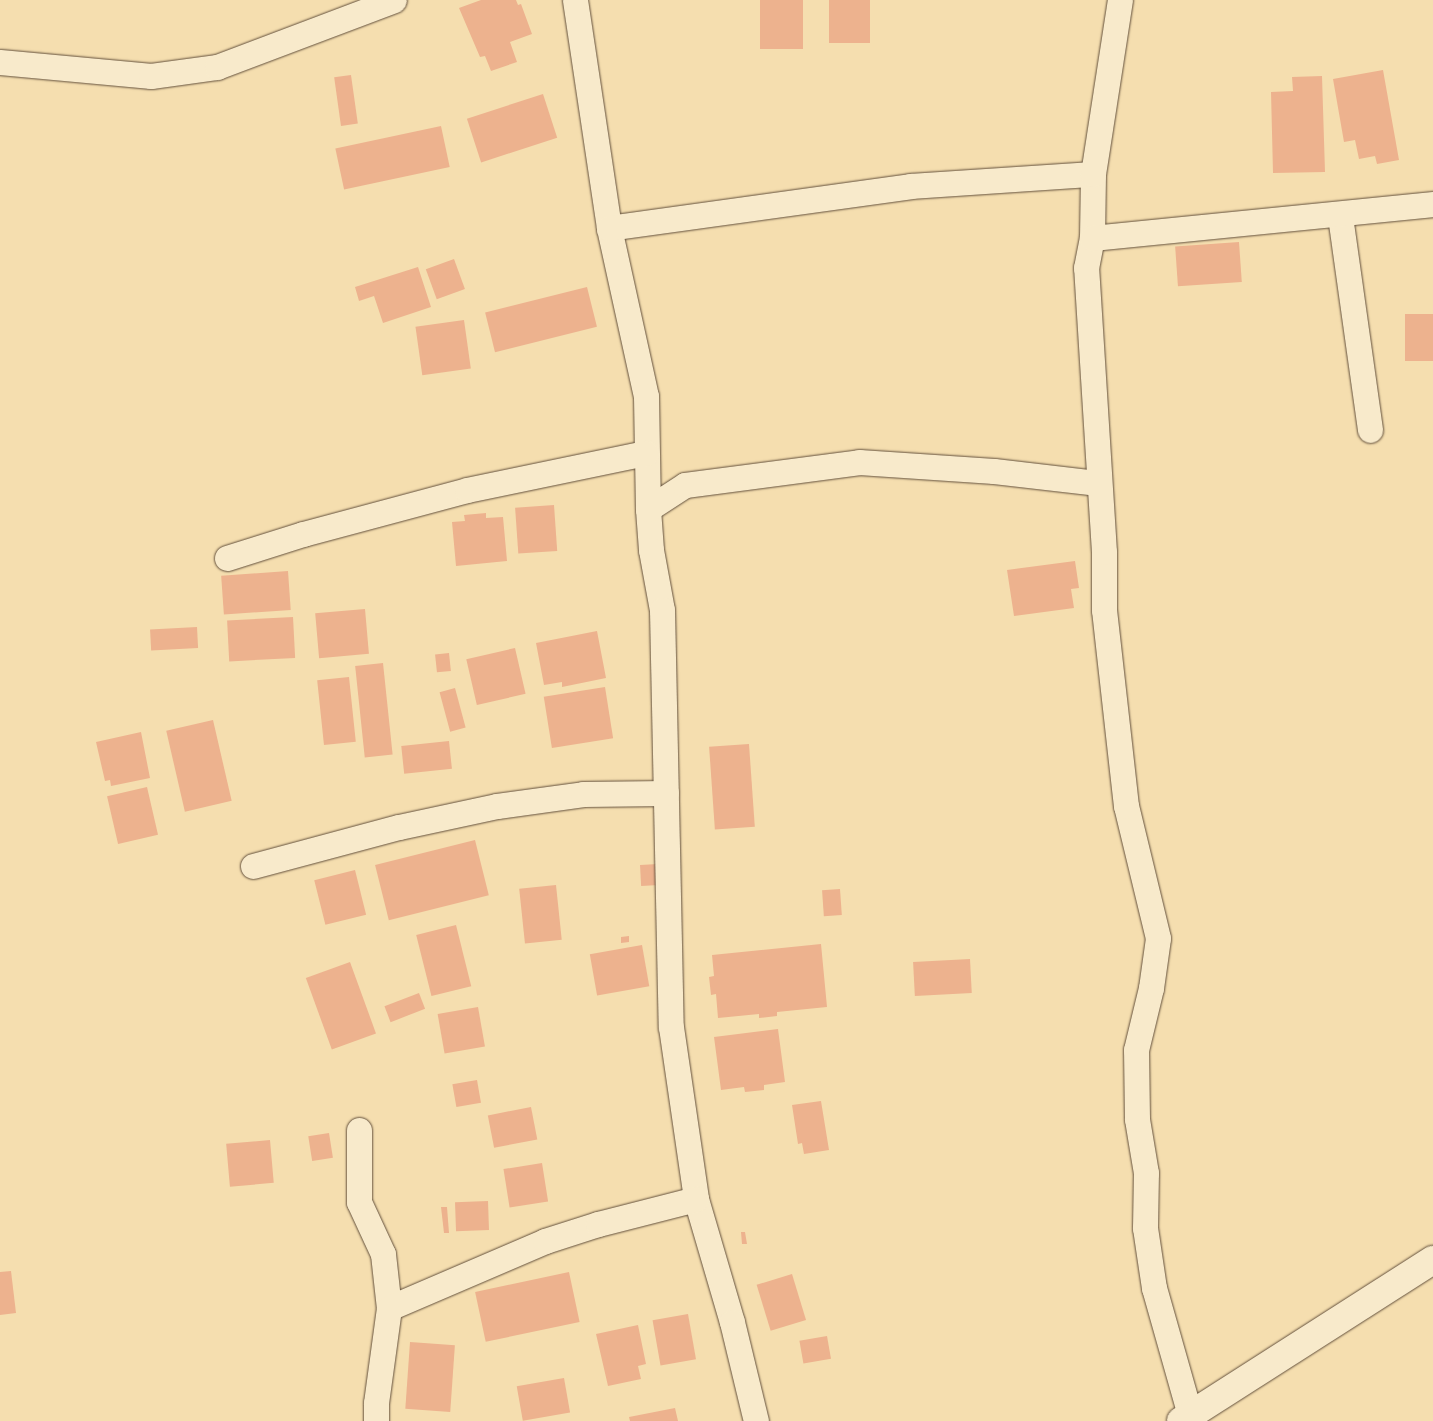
<!DOCTYPE html>
<style>
body{margin:0}
#map{position:relative;width:1433px;height:1421px;overflow:hidden;background:#f5deaf;font-family:Alegreya,serif}
div>[style]{position:absolute}
.building>*{inset:0;background:#edb28e;transform-origin:0 0}
.roads{filter:drop-shadow(0 0 1px #63503c) drop-shadow(0 0 1px #63503c)}
.street>*{height:25px;margin:-12.5px;padding:0 12.5px;transform-origin:12.5px;border-radius:12.5px;background:#f8eacb}
.secondary>*{height:28px;margin:-14px;padding:0 14px;transform-origin:14px;border-radius:14px;background:#f8eacb}
span{translate:-50% -50%;white-space:nowrap;text-align:center;line-height:1.15;-webkit-text-stroke:4px #f8eacb;paint-order:stroke}
</style>
<div id="map">
<div class="building">
<i style="clip-path:polygon(481px 0,516px 0,518px 5px,521px 4px,532px 34px,510px 42px,517px 62px,491px 71px,485px 56px,480px 57px,459px 8px)"></i>
<i style="left:760px;top:0;width:43px;height:49px"></i>
<i style="left:829px;top:0;width:41px;height:43px"></i>
<i style="clip-path:polygon(1383px 70px,1399px 160px,1377px 164px,1375px 156px,1359px 159px,1355px 140px,1344px 142px,1333px 79px)"></i>
<i style="left:351px;top:75px;width:49px;height:17px;rotate:82deg"></i>
<i style="clip-path:polygon(1322px 76px,1325px 172px,1273px 173px,1271px 92px,1293px 91px,1292px 77px)"></i>
<i style="left:543px;top:94px;width:46px;height:80px;rotate:72deg"></i>
<i style="left:441px;top:126px;width:42px;height:108px;rotate:78deg"></i>
<i style="left:1239px;top:242px;width:40px;height:64px;rotate:86deg"></i>
<i style="left:454px;top:259px;width:32px;height:30px;rotate:70deg"></i>
<i style="clip-path:polygon(418px 267px,431px 307px,383px 323px,374px 296px,359px 301px,355px 287px)"></i>
<i style="left:587px;top:287px;width:41px;height:105px;rotate:76deg"></i>
<i style="left:1433px;top:314px;width:47px;height:28px;rotate:90deg"></i>
<i style="left:464px;top:320px;width:49px;height:49px;rotate:82deg"></i>
<i style="left:554px;top:505px;width:46px;height:39px;rotate:86deg"></i>
<i style="clip-path:polygon(486px 513px,486px 518px,503px 517px,507px 561px,456px 566px,452px 522px,465px 521px,464px 515px)"></i>
<i style="clip-path:polygon(1075px 561px,1079px 588px,1071px 589px,1074px 608px,1014px 616px,1007px 570px)"></i>
<i style="left:288px;top:571px;width:39px;height:67px;rotate:86deg"></i>
<i style="left:365px;top:609px;width:45px;height:50px;rotate:85deg"></i>
<i style="left:293px;top:617px;width:41px;height:66px;rotate:87deg"></i>
<i style="left:197px;top:627px;width:21px;height:47px;rotate:87deg"></i>
<i style="clip-path:polygon(597px 631px,606px 678px,562px 687px,562px 682px,544px 685px,536px 643px)"></i>
<i style="left:515px;top:648px;width:47px;height:50px;rotate:77deg"></i>
<i style="left:449px;top:653px;width:18px;height:14px;rotate:84deg"></i>
<i style="left:383px;top:663px;width:92px;height:28px;rotate:84deg"></i>
<i style="left:349px;top:677px;width:65px;height:32px;rotate:84deg"></i>
<i style="left:605px;top:687px;width:52px;height:62px;rotate:81deg"></i>
<i style="left:455px;top:688px;width:41px;height:16px;rotate:75deg"></i>
<i style="left:213px;top:720px;width:83px;height:48px;rotate:77deg"></i>
<i style="clip-path:polygon(141px 732px,150px 778px,111px 786px,110px 780px,105px 781px,96px 742px)"></i>
<i style="left:449px;top:741px;width:28px;height:48px;rotate:84deg"></i>
<i style="left:749px;top:744px;width:83px;height:40px;rotate:86deg"></i>
<i style="left:147px;top:787px;width:49px;height:41px;rotate:77deg"></i>
<i style="left:475px;top:840px;width:57px;height:103px;rotate:76deg"></i>
<i style="left:658px;top:864px;width:21px;height:18px;rotate:87deg"></i>
<i style="left:355px;top:870px;width:46px;height:42px;rotate:76deg"></i>
<i style="left:556px;top:885px;width:55px;height:37px;rotate:84deg"></i>
<i style="left:840px;top:889px;width:26px;height:18px;rotate:86deg"></i>
<i style="left:456px;top:925px;width:63px;height:41px;rotate:76deg"></i>
<i style="clip-path:polygon(629px 936px,629px 942px,621px 943px,621px 937px)"></i>
<i style="clip-path:polygon(821px 944px,827px 1007px,777px 1012px,777px 1016px,759px 1018px,759px 1014px,718px 1018px,716px 994px,711px 995px,709px 977px,714px 976px,712px 955px)"></i>
<i style="left:642px;top:945px;width:42px;height:53px;rotate:80deg"></i>
<i style="left:970px;top:959px;width:34px;height:57px;rotate:87deg"></i>
<i style="left:350px;top:962px;width:76px;height:47px;rotate:70deg"></i>
<i style="left:419px;top:993px;width:17px;height:37px;rotate:69deg"></i>
<i style="left:478px;top:1007px;width:40px;height:41px;rotate:80deg"></i>
<i style="clip-path:polygon(778px 1029px,785px 1082px,764px 1085px,764px 1090px,745px 1092px,744px 1087px,721px 1090px,714px 1037px)"></i>
<i style="left:477px;top:1080px;width:23px;height:25px;rotate:80deg"></i>
<i style="clip-path:polygon(821px 1101px,829px 1150px,804px 1154px,802px 1143px,798px 1144px,792px 1105px)"></i>
<i style="left:531px;top:1107px;width:33px;height:44px;rotate:79deg"></i>
<i style="left:329px;top:1133px;width:25px;height:21px;rotate:81deg"></i>
<i style="left:270px;top:1140px;width:43px;height:44px;rotate:85deg"></i>
<i style="left:542px;top:1163px;width:39px;height:39px;rotate:81deg"></i>
<i style="left:488px;top:1201px;width:29px;height:33px;rotate:88deg"></i>
<i style="clip-path:polygon(441px 1207px,447px 1207px,449px 1233px,444px 1233px)"></i>
<i style="clip-path:polygon(741px 1232px,745px 1232px,747px 1244px,742px 1244px)"></i>
<i style="clip-path:polygon(11px 1271px,16px 1313px,0 1315px,0 1272px)"></i>
<i style="left:569px;top:1272px;width:51px;height:96px;rotate:78deg"></i>
<i style="left:792px;top:1274px;width:48px;height:37px;rotate:73deg"></i>
<i style="left:688px;top:1314px;width:46px;height:36px;rotate:80deg"></i>
<i style="clip-path:polygon(638px 1325px,646px 1364px,638px 1366px,641px 1379px,608px 1386px,596px 1334px)"></i>
<i style="left:827px;top:1336px;width:23px;height:28px;rotate:80deg"></i>
<i style="left:410px;top:1342px;width:45px;height:67px;rotate:4deg"></i>
<i style="left:564px;top:1378px;width:35px;height:48px;rotate:80deg"></i>
<i style="clip-path:polygon(675px 1408px,678px 1421px,630px 1421px,629px 1417px)"></i>
</div>
<div class="roads">
<div class="street">
<i style="left:575px;top:0;width:231px;rotate:81.5deg"></i>
<i style="left:609px;top:228px;width:172px;rotate:77.6deg"></i>
<i style="left:646px;top:396px;width:113px;rotate:89deg"></i>
<i style="left:648px;top:509px;width:41px;rotate:85.8deg"></i>
<i style="left:651px;top:550px;width:61px;rotate:79.6deg"></i>
<i style="left:662px;top:610px;width:417px;rotate:88.8deg"></i>
<i style="left:671px;top:1027px;width:174px;rotate:81.7deg"></i>
<i style="left:696px;top:1199px;width:128px;rotate:73.7deg"></i>
<i style="left:732px;top:1322px;width:102px;rotate:76.4deg"></i>
<i style="left:0;top:62px;width:152px;rotate:5.3deg"></i>
<i style="left:151px;top:76px;width:67px;rotate:-7.8deg"></i>
<i style="left:217px;top:67px;width:189px;rotate:-20.7deg"></i>
<i style="left:1340px;top:216px;width:216px;rotate:82deg"></i>
<i style="left:609px;top:228px;width:304px;rotate:-7.9deg"></i>
<i style="left:910px;top:186px;width:183px;rotate:-3.8deg"></i>
<i style="left:1092px;top:238px;width:64px;rotate:-89.1deg"></i>
<i style="left:1093px;top:174px;width:176px;rotate:-81.2deg"></i>
<i style="left:648px;top:509px;width:44px;rotate:-33deg"></i>
<i style="left:685px;top:485px;width:176px;rotate:-7.5deg"></i>
<i style="left:859px;top:462px;width:135px;rotate:3.8deg"></i>
<i style="left:994px;top:471px;width:105px;rotate:6.6deg"></i>
<i style="left:227px;top:558px;width:80px;rotate:-17.5deg"></i>
<i style="left:303px;top:534px;width:170px;rotate:-15deg"></i>
<i style="left:467px;top:490px;width:183px;rotate:-11.7deg"></i>
<i style="left:253px;top:866px;width:151px;rotate:-15deg"></i>
<i style="left:399px;top:827px;width:100px;rotate:-12.1deg"></i>
<i style="left:497px;top:806px;width:87px;rotate:-7.9deg"></i>
<i style="left:583px;top:794px;width:83px;rotate:-0.7deg"></i>
<i style="left:359px;top:1130px;width:72px;rotate:90deg"></i>
<i style="left:359px;top:1202px;width:57px;rotate:65.2deg"></i>
<i style="left:383px;top:1254px;width:54px;rotate:83.7deg"></i>
<i style="left:389px;top:1308px;width:96px;rotate:97.8deg"></i>
<i style="left:376px;top:1403px;width:18px;rotate:90deg"></i>
<i style="left:389px;top:1308px;width:170px;rotate:-23.2deg"></i>
<i style="left:545px;top:1241px;width:56px;rotate:-17.8deg"></i>
<i style="left:598px;top:1224px;width:101px;rotate:-14.3deg"></i>
<i style="left:1190px;top:1415px;width:132px;rotate:-105.8deg"></i>
<i style="left:1154px;top:1288px;width:61px;rotate:-98.5deg"></i>
<i style="left:1145px;top:1228px;width:55px;rotate:-89deg"></i>
<i style="left:1146px;top:1173px;width:55px;rotate:-99.5deg"></i>
<i style="left:1137px;top:1119px;width:69px;rotate:-90.8deg"></i>
<i style="left:1136px;top:1050px;width:64px;rotate:-76.4deg"></i>
<i style="left:1151px;top:988px;width:50px;rotate:-82deg"></i>
<i style="left:1158px;top:938px;width:136px;rotate:-103.6deg"></i>
<i style="left:1126px;top:806px;width:197px;rotate:-96.4deg"></i>
<i style="left:1104px;top:610px;width:58px;rotate:-90deg"></i>
<i style="left:1104px;top:552px;width:285px;rotate:-93.6deg"></i>
<i style="left:1086px;top:268px;width:31px;rotate:-79deg"></i>
<i style="left:1092px;top:238px;width:343px;rotate:-5.7deg"></i>
</div>
<div class="secondary">
<i style="left:1181px;top:1421px;width:299px;rotate:-32.6deg"></i>
</div>
</div>
</div>
